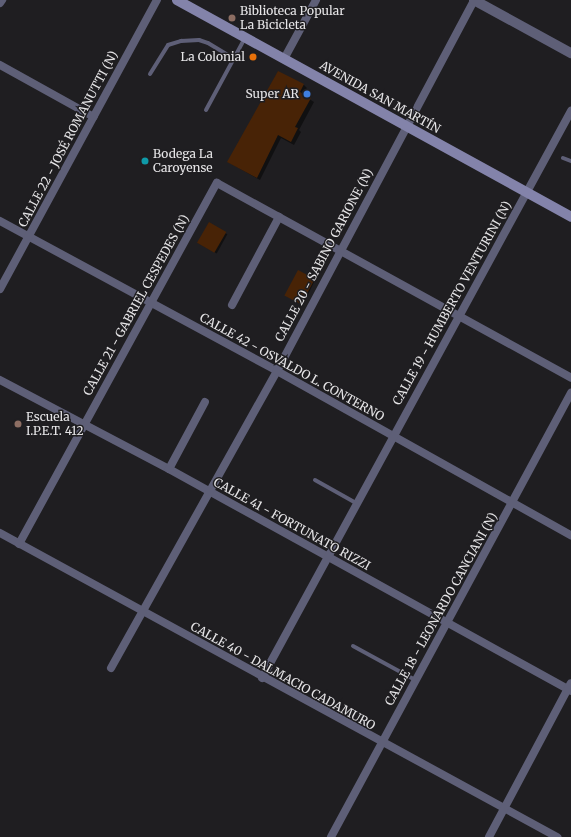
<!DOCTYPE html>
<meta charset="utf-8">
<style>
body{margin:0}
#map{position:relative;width:571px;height:837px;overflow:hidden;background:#1f1e21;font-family:Merriweather,serif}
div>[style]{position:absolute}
.shadow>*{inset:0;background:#0007;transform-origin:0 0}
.building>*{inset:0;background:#482306;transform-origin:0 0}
.service>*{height:4px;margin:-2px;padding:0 2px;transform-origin:2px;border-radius:2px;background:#5e5f77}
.minor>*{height:8px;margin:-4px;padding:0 4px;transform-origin:4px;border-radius:4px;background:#5e5f77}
.tertiary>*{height:10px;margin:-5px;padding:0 5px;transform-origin:5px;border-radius:5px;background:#5e5f77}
.secondary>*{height:10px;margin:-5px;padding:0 5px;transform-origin:5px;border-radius:5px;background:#8383aa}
.dots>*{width:11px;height:11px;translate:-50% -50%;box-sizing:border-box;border:2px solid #1f1e21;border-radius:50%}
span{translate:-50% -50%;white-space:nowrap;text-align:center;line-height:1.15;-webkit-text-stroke:3px #1f1e21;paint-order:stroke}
.poi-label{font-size:12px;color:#e6e5e7}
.left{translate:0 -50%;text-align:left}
.right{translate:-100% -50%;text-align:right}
.street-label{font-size:12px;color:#e6e5e7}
</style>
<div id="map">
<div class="shadow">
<i style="clip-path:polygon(278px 72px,304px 85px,307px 88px,303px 95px,314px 102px,299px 130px,301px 132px,294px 145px,281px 138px,260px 180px,228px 162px)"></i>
<i style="left:209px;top:224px;width:21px;height:22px;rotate:29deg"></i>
<i style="clip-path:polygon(315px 280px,303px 305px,287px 296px)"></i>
</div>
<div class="building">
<i style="clip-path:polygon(278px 71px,304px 84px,300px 92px,311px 98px,295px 127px,298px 128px,291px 142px,278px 135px,257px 178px,227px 162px)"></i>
<i style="left:209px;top:222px;width:20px;height:24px;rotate:30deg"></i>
<i style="left:298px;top:270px;width:19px;height:29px;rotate:28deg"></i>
</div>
<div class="service">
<i style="left:150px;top:74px;width:34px;rotate:-58deg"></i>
<i style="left:168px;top:45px;width:14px;rotate:-17deg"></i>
<i style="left:181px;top:41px;width:18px;rotate:-3deg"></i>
<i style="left:199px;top:40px;width:9px;rotate:18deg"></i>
<i style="left:208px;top:43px;width:29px;rotate:31deg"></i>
<i style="left:206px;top:110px;width:82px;rotate:-61.6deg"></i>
<i style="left:563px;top:158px;width:9px;rotate:21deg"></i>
<i style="left:315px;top:480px;width:47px;rotate:29.3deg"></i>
<i style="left:353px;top:646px;width:71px;rotate:28.7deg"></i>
</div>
<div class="minor">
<i style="left:0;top:3px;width:4px;rotate:-56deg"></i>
<i style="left:284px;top:59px;width:67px;rotate:-61.5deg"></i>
<i style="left:0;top:65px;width:107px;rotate:29deg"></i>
<i style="left:0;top:221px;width:315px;rotate:28.4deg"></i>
<i style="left:277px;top:371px;width:337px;rotate:29.2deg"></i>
<i style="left:0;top:289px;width:329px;rotate:-61.5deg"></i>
<i style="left:232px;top:305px;width:100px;rotate:-61.9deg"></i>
<i style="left:0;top:380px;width:191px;rotate:27.8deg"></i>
<i style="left:169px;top:469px;width:459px;rotate:28.9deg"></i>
<i style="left:169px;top:469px;width:76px;rotate:-61.8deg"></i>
<i style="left:0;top:533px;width:635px;rotate:28.62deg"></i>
<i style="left:19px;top:544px;width:412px;rotate:-61.3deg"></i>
<i style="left:217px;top:183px;width:404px;rotate:28.8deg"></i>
<i style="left:111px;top:668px;width:340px;rotate:-60.8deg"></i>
<i style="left:277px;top:371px;width:420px;rotate:-62deg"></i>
<i style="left:262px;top:678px;width:646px;rotate:-61.41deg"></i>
<i style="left:331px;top:837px;width:505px;rotate:-61.61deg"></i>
<i style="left:489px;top:837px;width:174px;rotate:-62deg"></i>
</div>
<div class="tertiary">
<i style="left:474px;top:0;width:111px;rotate:28.7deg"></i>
</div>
<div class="secondary">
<i style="left:177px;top:0;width:450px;rotate:28.8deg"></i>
</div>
<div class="dots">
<i style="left:232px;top:18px;background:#8d6e63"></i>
<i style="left:253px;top:57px;background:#e8710a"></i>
<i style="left:307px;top:94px;background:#3f7fe0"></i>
<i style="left:145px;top:161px;background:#0f9aa8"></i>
<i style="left:18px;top:424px;background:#8d6e63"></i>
</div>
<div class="poi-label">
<span class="left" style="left:240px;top:18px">Biblioteca Popular<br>La Bicicleta</span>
<span class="right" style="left:245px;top:57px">La Colonial</span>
<span class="right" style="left:299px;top:94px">Super AR</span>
<span class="left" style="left:153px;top:161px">Bodega La<br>Caroyense</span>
<span class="left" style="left:26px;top:424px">Escuela<br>I.P.E.T. 412</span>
</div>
<div class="street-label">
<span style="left:380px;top:97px;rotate:29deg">AVENIDA SAN MARTÍN</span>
<span style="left:68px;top:139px;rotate:-62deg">CALLE 22 - JOSÉ ROMANUTTI (N)</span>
<span style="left:324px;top:255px;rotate:-62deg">CALLE 20 - SABINO GARIONE (N)</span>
<span style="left:452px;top:303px;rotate:-61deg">CALLE 19 - HUMBERTO VENTURINI (N)</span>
<span style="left:136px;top:305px;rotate:-61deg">CALLE 21 - GABRIEL CESPEDES (N)</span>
<span style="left:292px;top:367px;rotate:29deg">CALLE 42 - OSVALDO L. CONTERNO</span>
<span style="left:292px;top:524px;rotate:29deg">CALLE 41 - FORTUNATO RIZZI</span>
<span style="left:441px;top:609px;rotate:-61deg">CALLE 18 - LEONARDO CANCIANI (N)</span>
<span style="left:283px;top:676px;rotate:29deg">CALLE 40 - DALMACIO CADAMURO</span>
</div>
</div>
